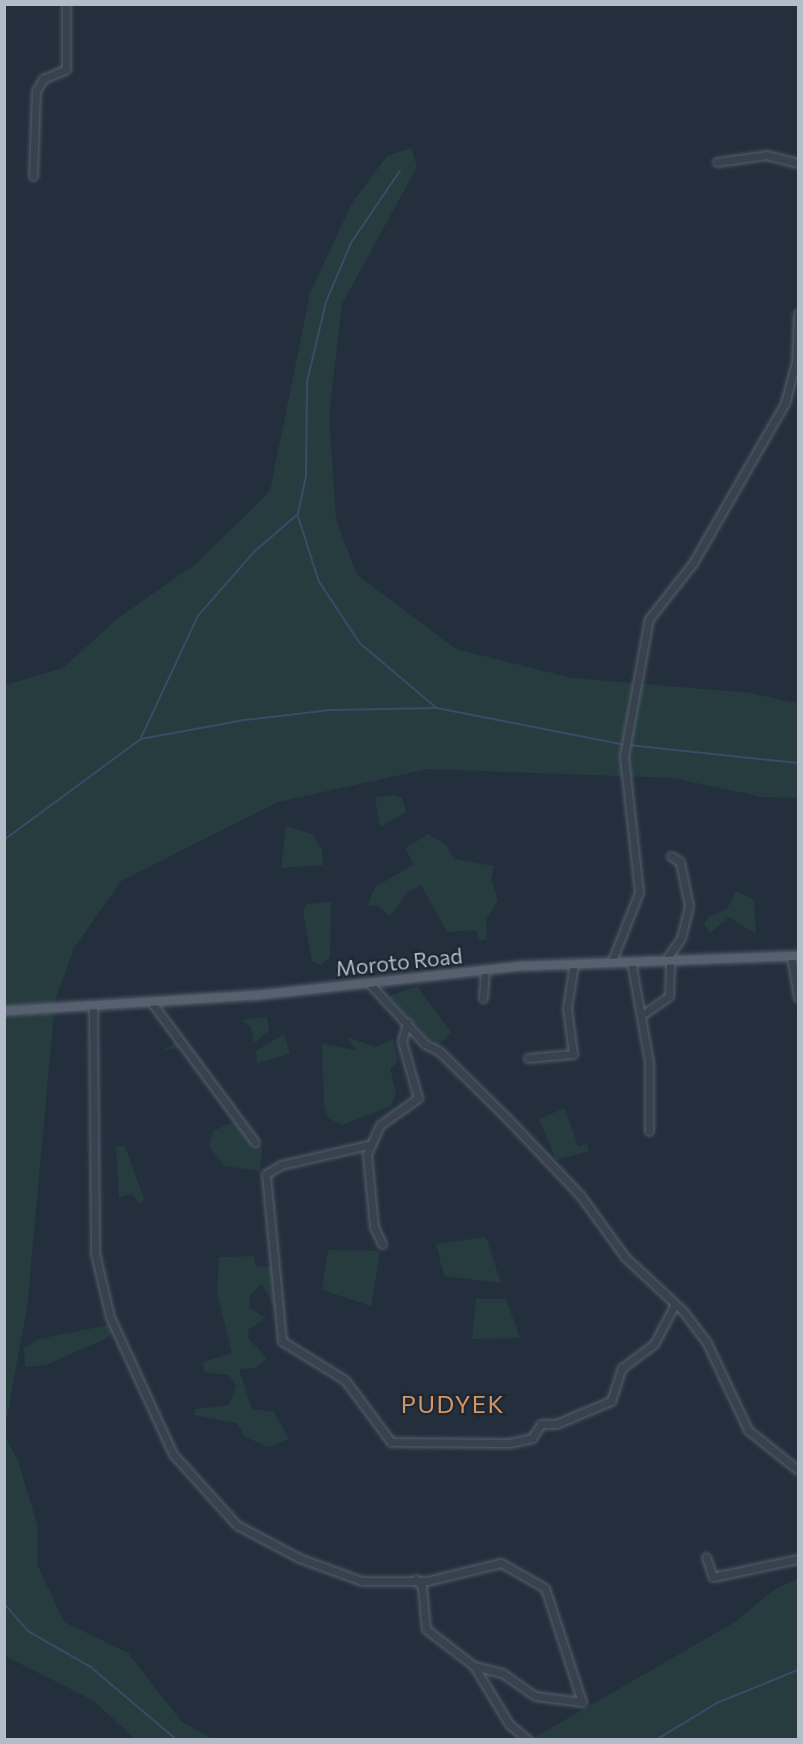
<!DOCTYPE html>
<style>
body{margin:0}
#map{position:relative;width:803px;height:1744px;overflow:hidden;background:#242f3e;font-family:Commissioner,sans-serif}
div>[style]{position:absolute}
.green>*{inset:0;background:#263c3f}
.stream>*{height:1.5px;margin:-0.75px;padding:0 0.75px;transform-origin:0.75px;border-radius:0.75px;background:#394c67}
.roads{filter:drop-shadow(0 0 2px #565f6c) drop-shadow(0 0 2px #565f6c)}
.minor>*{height:7px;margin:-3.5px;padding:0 3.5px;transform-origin:3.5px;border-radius:3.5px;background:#38414e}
.major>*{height:8px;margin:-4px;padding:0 4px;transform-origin:4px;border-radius:4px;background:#56606e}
span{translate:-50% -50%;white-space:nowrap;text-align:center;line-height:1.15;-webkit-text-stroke:4.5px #1d2633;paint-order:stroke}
.street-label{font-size:21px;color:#b4bcc9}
.quarter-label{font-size:24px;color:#d59563;letter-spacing:1.5px}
.frame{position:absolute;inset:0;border:6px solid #b4bcc9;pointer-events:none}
</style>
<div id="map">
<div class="green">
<i style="clip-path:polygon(411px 148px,417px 167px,342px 304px,329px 415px,336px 519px,357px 575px,456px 649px,572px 678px,751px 693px,798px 704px,798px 798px,762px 797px,673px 778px,427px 769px,278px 802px,121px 881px,74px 948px,55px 1001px,27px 1308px,5px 1427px,5px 685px,63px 668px,118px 618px,197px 563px,270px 491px,310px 293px,352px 203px,387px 156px)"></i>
<i style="clip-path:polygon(393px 795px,402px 798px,406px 812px,380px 827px,375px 797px)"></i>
<i style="clip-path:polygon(286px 826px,312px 834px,322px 849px,323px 865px,281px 868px)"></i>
<i style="clip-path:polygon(428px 834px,446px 845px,454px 859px,494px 866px,491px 879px,498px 900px,486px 920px,487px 939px,480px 941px,476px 930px,447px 932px,421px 885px,407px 892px,390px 917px,379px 906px,368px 905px,375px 887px,413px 865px,406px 848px)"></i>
<i style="clip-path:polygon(736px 891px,754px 900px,756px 934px,729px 917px,710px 933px,704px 924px,709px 917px,727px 909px)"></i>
<i style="clip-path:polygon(331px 902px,330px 957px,320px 965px,312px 961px,303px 911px,306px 904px)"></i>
<i style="clip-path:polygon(417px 986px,451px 1032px,437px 1047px,389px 996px)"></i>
<i style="clip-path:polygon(267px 1017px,269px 1031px,254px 1043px,251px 1027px,242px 1020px)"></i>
<i style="clip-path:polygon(284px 1034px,290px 1054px,257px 1063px,256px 1051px)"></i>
<i style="clip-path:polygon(346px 1037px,376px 1047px,393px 1039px,398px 1062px,390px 1068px,396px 1093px,391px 1106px,342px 1125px,328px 1118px,324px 1104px,322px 1044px,356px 1050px)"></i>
<i style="clip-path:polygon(178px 1041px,194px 1062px,180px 1048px,163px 1050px)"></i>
<i style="clip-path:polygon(565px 1108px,578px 1146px,587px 1144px,589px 1151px,556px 1160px,539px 1119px)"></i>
<i style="clip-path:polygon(238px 1120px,262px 1148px,260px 1171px,225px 1166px,209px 1147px,213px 1131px)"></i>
<i style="clip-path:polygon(125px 1146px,144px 1199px,141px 1204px,131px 1194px,119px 1197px,116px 1147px)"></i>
<i style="clip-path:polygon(486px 1237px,501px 1283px,444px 1276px,436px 1244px)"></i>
<i style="clip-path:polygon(328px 1250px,380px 1251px,371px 1306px,322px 1290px)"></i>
<i style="clip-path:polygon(254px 1256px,256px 1266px,281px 1268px,277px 1313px,262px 1284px,249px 1296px,250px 1308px,265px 1318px,248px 1330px,249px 1339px,267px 1358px,255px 1368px,239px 1369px,252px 1409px,274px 1412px,289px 1439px,269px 1447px,245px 1437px,237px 1423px,194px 1415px,196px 1409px,229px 1405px,236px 1385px,229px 1375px,204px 1372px,203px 1362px,232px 1353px,217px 1293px,219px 1257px)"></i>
<i style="clip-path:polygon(476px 1299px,506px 1299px,520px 1338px,472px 1339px)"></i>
<i style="clip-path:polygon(113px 1324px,115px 1331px,105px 1339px,46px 1365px,25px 1367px,24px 1348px,39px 1339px)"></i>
<i style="clip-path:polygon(5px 1436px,18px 1461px,38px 1527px,37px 1564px,64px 1622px,128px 1653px,182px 1722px,213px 1739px,135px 1739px,94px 1701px,5px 1656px)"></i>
<i style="clip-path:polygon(798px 1579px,798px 1739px,530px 1740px,735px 1622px,775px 1589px)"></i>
</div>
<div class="stream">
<i style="left:298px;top:515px;width:69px;rotate:72.3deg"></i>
<i style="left:319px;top:581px;width:74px;rotate:56.5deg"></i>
<i style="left:360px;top:643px;width:101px;rotate:40.2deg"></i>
<i style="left:141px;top:738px;width:135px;rotate:-65deg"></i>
<i style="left:198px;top:616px;width:85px;rotate:-48.8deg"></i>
<i style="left:254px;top:552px;width:58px;rotate:-40.8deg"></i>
<i style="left:298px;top:514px;width:39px;rotate:-78deg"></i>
<i style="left:306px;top:476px;width:94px;rotate:-89.4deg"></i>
<i style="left:307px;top:382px;width:82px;rotate:-76.6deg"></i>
<i style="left:326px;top:302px;width:64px;rotate:-67deg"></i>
<i style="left:351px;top:243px;width:87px;rotate:-55.8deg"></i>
<i style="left:629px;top:745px;width:170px;rotate:6.1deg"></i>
<i style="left:4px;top:840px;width:170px;rotate:-36.4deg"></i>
<i style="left:141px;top:739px;width:106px;rotate:-10.4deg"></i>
<i style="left:245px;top:720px;width:88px;rotate:-6.6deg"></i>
<i style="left:332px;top:710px;width:105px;rotate:-1.1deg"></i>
<i style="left:437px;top:708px;width:192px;rotate:11.1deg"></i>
<i style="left:4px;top:1603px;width:37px;rotate:49deg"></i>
<i style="left:28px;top:1631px;width:73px;rotate:29.7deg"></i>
<i style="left:91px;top:1667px;width:113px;rotate:40.3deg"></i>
<i style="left:656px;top:1740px;width:71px;rotate:-31.2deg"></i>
<i style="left:717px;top:1703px;width:87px;rotate:-22.2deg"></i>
</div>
<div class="roads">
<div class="minor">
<i style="left:717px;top:162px;width:49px;rotate:-8.1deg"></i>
<i style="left:766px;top:155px;width:33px;rotate:14deg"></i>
<i style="left:33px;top:176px;width:85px;rotate:-88deg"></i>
<i style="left:36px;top:91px;width:14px;rotate:-60deg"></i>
<i style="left:43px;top:79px;width:25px;rotate:-23deg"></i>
<i style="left:66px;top:69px;width:65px;rotate:-90deg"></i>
<i style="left:791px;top:956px;width:42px;rotate:80.3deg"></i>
<i style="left:612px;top:961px;width:74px;rotate:-68.6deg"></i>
<i style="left:639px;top:892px;width:137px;rotate:-96.3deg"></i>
<i style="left:624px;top:756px;width:139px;rotate:-79.7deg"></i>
<i style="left:649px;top:619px;width:71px;rotate:-51.8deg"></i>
<i style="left:693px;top:563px;width:185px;rotate:-60.1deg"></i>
<i style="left:785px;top:403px;width:42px;rotate:-75deg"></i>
<i style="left:796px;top:362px;width:48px;rotate:-87.6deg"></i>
<i style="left:631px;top:961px;width:103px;rotate:79.9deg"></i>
<i style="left:649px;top:1062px;width:69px;rotate:90deg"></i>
<i style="left:665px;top:961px;width:28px;rotate:-55deg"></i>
<i style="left:681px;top:938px;width:33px;rotate:-76deg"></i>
<i style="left:689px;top:906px;width:45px;rotate:-101.6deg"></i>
<i style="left:680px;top:862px;width:11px;rotate:-146deg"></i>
<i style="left:370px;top:984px;width:81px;rotate:47.5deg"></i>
<i style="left:425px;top:1044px;width:16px;rotate:27deg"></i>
<i style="left:439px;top:1051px;width:94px;rotate:44.6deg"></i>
<i style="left:506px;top:1117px;width:108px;rotate:46.5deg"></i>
<i style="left:580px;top:1195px;width:77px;rotate:54deg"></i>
<i style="left:625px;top:1257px;width:79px;rotate:43deg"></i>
<i style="left:683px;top:1311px;width:40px;rotate:53deg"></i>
<i style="left:707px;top:1343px;width:96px;rotate:64.8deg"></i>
<i style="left:748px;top:1430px;width:64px;rotate:38.7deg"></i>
<i style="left:483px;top:998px;width:28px;rotate:-86deg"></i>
<i style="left:152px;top:1003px;width:173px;rotate:53.5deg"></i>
<i style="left:93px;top:1008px;width:245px;rotate:89.5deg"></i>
<i style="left:95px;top:1253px;width:66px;rotate:76.8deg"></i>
<i style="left:110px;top:1317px;width:151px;rotate:65.3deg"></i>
<i style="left:173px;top:1454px;width:96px;rotate:48deg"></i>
<i style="left:237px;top:1525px;width:70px;rotate:28deg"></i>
<i style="left:299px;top:1558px;width:67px;rotate:20.1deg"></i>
<i style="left:362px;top:1581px;width:65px"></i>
<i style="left:427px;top:1581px;width:76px;rotate:-13.7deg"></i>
<i style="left:501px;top:1563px;width:51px;rotate:29.6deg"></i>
<i style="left:545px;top:1588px;width:120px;rotate:72deg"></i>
<i style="left:582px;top:1702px;width:47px;rotate:-172.7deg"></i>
<i style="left:535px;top:1696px;width:40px;rotate:-145.1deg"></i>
<i style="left:502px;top:1673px;width:29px;rotate:-166deg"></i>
<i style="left:642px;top:1015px;width:33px;rotate:-35deg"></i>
<i style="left:669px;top:996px;width:36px;rotate:-88deg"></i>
<i style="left:528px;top:1058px;width:45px;rotate:-5.1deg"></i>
<i style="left:573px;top:1054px;width:46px;rotate:-97.4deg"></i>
<i style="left:567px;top:1008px;width:46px;rotate:-81.2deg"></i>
<i style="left:368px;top:1145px;width:89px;rotate:167.1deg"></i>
<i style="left:281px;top:1165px;width:17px;rotate:149deg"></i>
<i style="left:266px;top:1174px;width:168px;rotate:84.5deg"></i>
<i style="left:282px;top:1341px;width:74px;rotate:31.8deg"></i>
<i style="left:345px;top:1380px;width:77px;rotate:53.4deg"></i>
<i style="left:391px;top:1442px;width:118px;rotate:0.5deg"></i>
<i style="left:509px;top:1443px;width:24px;rotate:-12deg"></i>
<i style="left:532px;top:1438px;width:17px;rotate:-57deg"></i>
<i style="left:541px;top:1424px;width:15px"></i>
<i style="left:556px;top:1424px;width:60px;rotate:-22.7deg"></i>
<i style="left:611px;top:1401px;width:35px;rotate:-72deg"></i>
<i style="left:622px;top:1368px;width:40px;rotate:-37deg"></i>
<i style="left:654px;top:1344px;width:45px;rotate:-62.3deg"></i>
<i style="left:382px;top:1244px;width:19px;rotate:-115deg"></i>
<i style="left:374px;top:1227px;width:73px;rotate:-95.5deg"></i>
<i style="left:367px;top:1154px;width:32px;rotate:-66deg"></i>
<i style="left:380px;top:1125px;width:47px;rotate:-35.4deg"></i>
<i style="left:418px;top:1098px;width:59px;rotate:-105.7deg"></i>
<i style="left:402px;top:1041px;width:19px;rotate:-74deg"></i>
<i style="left:706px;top:1557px;width:21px;rotate:71deg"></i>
<i style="left:713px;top:1577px;width:87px;rotate:-12deg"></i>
<i style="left:416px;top:1579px;width:10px;rotate:53deg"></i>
<i style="left:422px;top:1587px;width:42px;rotate:84.6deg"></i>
<i style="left:426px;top:1629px;width:61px;rotate:37.6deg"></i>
<i style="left:474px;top:1666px;width:68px;rotate:58.9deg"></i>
<i style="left:509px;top:1724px;width:25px;rotate:40deg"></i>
</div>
<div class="major">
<i style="left:4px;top:1011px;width:256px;rotate:-3.6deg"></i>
<i style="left:259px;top:995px;width:266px;rotate:-6.3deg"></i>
<i style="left:523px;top:966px;width:275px;rotate:-2.1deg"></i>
</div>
</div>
<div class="street-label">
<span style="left:399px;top:962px;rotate:-6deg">Moroto Road</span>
</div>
<div class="quarter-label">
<span style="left:453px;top:1404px">PUDYEK</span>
</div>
<div class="frame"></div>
</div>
